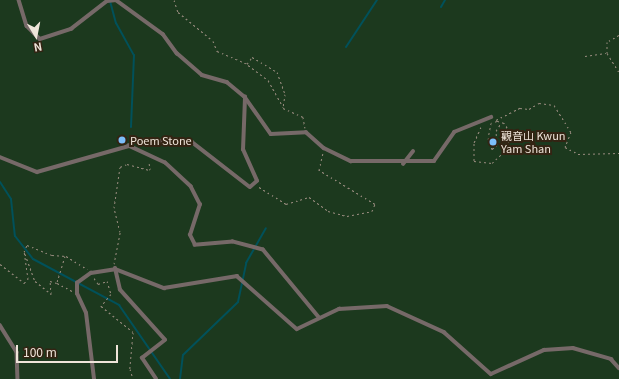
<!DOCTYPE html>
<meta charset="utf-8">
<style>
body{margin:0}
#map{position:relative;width:619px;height:379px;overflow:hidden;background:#332413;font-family:Georgia,"Noto Sans TC",serif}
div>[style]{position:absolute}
.green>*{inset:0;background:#1c391e;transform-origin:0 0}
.stream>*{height:2px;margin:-1px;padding:0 1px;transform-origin:1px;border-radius:1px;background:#01515a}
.path>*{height:1px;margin-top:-0.5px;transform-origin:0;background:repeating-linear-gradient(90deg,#988b7e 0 2px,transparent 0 5px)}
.service>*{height:3.5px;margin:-1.75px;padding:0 1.75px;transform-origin:1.75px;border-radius:1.75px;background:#766968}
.dots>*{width:11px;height:11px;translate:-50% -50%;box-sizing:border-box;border:2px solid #332413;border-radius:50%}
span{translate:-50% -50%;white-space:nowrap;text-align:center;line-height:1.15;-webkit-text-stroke:4px #332413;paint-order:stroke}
.poi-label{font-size:11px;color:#eee4d9}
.left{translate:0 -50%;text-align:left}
.north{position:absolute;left:16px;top:16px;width:40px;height:40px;-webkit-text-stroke:3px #332413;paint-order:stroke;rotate:170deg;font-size:11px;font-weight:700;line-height:16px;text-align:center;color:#eee4d9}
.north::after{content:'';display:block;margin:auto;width:14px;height:18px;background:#eee4d9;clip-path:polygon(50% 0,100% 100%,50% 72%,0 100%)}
.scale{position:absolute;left:16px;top:345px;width:102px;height:18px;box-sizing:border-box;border:2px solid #eee4d9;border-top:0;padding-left:5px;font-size:12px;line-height:14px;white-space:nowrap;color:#eee4d9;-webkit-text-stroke:3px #332413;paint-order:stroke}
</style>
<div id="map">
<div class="green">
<i style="left:0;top:0;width:619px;height:379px"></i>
</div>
<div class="stream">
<i style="left:110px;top:1px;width:23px;rotate:75deg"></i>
<i style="left:116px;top:23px;width:37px;rotate:61deg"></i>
<i style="left:134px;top:55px;width:72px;rotate:92.4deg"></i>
<i style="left:441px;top:7px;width:8px;rotate:-60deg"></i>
<i style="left:346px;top:47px;width:56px;rotate:-56.6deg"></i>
<i style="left:0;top:182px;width:20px;rotate:57deg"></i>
<i style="left:11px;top:199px;width:37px;rotate:84deg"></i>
<i style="left:15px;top:236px;width:29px;rotate:52deg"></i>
<i style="left:33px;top:259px;width:98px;rotate:28.1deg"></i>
<i style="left:119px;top:305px;width:90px;rotate:55.4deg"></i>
<i style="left:180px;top:379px;width:24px;rotate:-83deg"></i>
<i style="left:183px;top:355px;width:76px;rotate:-43.9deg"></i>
<i style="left:238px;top:302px;width:40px;rotate:-78deg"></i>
<i style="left:246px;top:263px;width:40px;rotate:-60.3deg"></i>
</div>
<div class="path">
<i style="left:174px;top:0;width:13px;rotate:72deg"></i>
<i style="left:178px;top:12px;width:45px;rotate:39.6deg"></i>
<i style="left:213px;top:41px;width:11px;rotate:68deg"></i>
<i style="left:217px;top:51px;width:33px;rotate:23deg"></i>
<i style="left:247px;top:64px;width:9px;rotate:-54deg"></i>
<i style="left:252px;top:57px;width:29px;rotate:31deg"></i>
<i style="left:277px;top:72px;width:23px;rotate:70deg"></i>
<i style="left:285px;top:94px;width:14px;rotate:98deg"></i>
<i style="left:283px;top:108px;width:22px;rotate:24deg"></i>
<i style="left:303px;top:117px;width:11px;rotate:80deg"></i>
<i style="left:619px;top:35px;width:14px;rotate:150deg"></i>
<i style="left:607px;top:42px;width:11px;rotate:90deg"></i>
<i style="left:607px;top:53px;width:22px;rotate:58deg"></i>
<i style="left:585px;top:56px;width:21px;rotate:-8deg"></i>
<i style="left:248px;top:65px;width:25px;rotate:37deg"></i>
<i style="left:268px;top:80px;width:31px;rotate:61deg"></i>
<i style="left:496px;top:120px;width:27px;rotate:-27deg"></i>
<i style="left:520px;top:108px;width:9px;rotate:6deg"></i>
<i style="left:529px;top:109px;width:12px;rotate:-31deg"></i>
<i style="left:539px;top:103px;width:15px;rotate:8deg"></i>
<i style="left:554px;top:105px;width:32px;rotate:58deg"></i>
<i style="left:571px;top:132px;width:16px;rotate:112deg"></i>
<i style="left:565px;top:147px;width:15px;rotate:28deg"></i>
<i style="left:578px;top:154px;width:41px;rotate:-1.4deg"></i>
<i style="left:497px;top:121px;width:6px;rotate:162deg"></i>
<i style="left:491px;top:123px;width:15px;rotate:101deg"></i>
<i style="left:488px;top:138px;width:12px;rotate:70deg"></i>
<i style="left:492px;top:149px;width:6px;rotate:-39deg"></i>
<i style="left:497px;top:145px;width:14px;rotate:-94deg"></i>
<i style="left:496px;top:131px;width:9px;rotate:-58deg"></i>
<i style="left:481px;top:127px;width:17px;rotate:114deg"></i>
<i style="left:474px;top:143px;width:18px;rotate:90deg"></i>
<i style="left:474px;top:161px;width:18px;rotate:6deg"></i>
<i style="left:492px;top:163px;width:22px;rotate:-43deg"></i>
<i style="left:508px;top:148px;width:16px;rotate:-83deg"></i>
<i style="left:510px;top:132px;width:11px;rotate:-124deg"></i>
<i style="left:504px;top:123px;width:9px;rotate:-162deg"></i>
<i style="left:259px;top:187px;width:32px;rotate:32deg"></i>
<i style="left:286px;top:204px;width:24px;rotate:-17deg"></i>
<i style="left:309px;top:197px;width:24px;rotate:36deg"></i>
<i style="left:328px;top:211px;width:20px;rotate:15deg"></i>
<i style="left:347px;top:216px;width:25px;rotate:-11deg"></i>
<i style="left:372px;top:211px;width:8px;rotate:-67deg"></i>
<i style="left:375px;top:204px;width:66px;rotate:-148.7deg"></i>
<i style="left:319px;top:170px;width:17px;rotate:-77deg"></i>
<i style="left:25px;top:254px;width:29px;rotate:70deg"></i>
<i style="left:35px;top:281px;width:21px;rotate:39deg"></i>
<i style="left:51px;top:294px;width:13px;rotate:-94deg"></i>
<i style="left:50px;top:281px;width:7px;rotate:16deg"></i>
<i style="left:65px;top:256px;width:28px;rotate:107deg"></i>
<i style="left:57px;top:283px;width:17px;rotate:28deg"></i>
<i style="left:0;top:264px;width:31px;rotate:38deg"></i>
<i style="left:24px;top:283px;width:6px;rotate:-45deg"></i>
<i style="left:28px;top:279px;width:27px;rotate:-98deg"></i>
<i style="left:24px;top:252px;width:8px;rotate:-67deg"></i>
<i style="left:27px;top:245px;width:27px;rotate:22deg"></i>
<i style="left:52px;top:255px;width:14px;rotate:4deg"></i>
<i style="left:66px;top:256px;width:25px;rotate:32deg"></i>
<i style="left:114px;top:264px;width:33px;rotate:-79deg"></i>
<i style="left:120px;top:232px;width:25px;rotate:-104deg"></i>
<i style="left:114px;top:208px;width:41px;rotate:-81.7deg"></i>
<i style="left:120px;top:167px;width:8px;rotate:-23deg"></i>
<i style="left:127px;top:164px;width:24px;rotate:15deg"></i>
<i style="left:150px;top:170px;width:8px;rotate:-97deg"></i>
<i style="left:94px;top:278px;width:7px;rotate:56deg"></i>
<i style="left:98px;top:284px;width:9px;rotate:-18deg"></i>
<i style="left:107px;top:281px;width:14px;rotate:73deg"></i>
<i style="left:111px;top:294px;width:16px;rotate:130deg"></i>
<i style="left:101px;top:306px;width:41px;rotate:39.1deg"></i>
<i style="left:133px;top:332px;width:37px;rotate:95deg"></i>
<i style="left:130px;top:369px;width:10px;rotate:73deg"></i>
</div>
<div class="service">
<i style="left:19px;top:0;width:27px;rotate:73deg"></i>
<i style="left:27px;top:26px;width:18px;rotate:45deg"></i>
<i style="left:40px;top:39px;width:33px;rotate:-18deg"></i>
<i style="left:71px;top:29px;width:46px;rotate:-37.9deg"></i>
<i style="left:107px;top:1px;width:9px;rotate:-6deg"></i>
<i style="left:116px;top:0;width:58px;rotate:35.9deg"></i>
<i style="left:163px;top:34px;width:24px;rotate:54deg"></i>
<i style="left:177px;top:53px;width:33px;rotate:41deg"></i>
<i style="left:202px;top:75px;width:26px;rotate:16deg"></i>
<i style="left:227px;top:82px;width:23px;rotate:40deg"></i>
<i style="left:0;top:157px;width:40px;rotate:22deg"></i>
<i style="left:37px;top:172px;width:96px;rotate:-15.8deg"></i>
<i style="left:403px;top:164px;width:16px;rotate:-52deg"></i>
<i style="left:319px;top:318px;width:88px;rotate:-129.5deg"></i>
<i style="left:263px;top:250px;width:31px;rotate:-165deg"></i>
<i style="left:233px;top:242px;width:38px;rotate:175deg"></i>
<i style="left:195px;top:245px;width:11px;rotate:-117deg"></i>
<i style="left:190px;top:235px;width:32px;rotate:-72deg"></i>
<i style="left:200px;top:205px;width:20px;rotate:-117deg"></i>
<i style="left:191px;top:187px;width:35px;rotate:-137deg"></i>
<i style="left:165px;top:163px;width:40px;rotate:-155deg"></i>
<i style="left:129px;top:146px;width:9px;rotate:-41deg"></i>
<i style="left:136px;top:140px;width:56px;rotate:2deg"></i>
<i style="left:192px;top:142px;width:73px;rotate:37.8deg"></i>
<i style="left:250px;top:187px;width:9px;rotate:-41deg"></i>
<i style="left:257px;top:181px;width:34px;rotate:-114deg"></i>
<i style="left:243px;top:150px;width:53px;rotate:-87.8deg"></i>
<i style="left:245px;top:97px;width:45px;rotate:54.9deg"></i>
<i style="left:271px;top:134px;width:35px;rotate:-3deg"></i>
<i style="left:306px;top:132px;width:24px;rotate:42deg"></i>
<i style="left:324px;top:148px;width:30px;rotate:26deg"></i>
<i style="left:351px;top:161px;width:83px"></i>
<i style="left:434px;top:161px;width:35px;rotate:-55deg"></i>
<i style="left:454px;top:132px;width:40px;rotate:-22deg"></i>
<i style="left:0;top:325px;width:32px;rotate:58deg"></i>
<i style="left:17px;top:352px;width:27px;rotate:88deg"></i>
<i style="left:94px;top:379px;width:66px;rotate:-96.9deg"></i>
<i style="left:86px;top:313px;width:21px;rotate:-115deg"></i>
<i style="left:77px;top:294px;width:11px;rotate:-90deg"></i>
<i style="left:77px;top:283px;width:17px;rotate:-36deg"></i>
<i style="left:91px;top:273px;width:24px;rotate:-9deg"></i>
<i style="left:156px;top:379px;width:25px;rotate:-124deg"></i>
<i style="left:142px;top:358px;width:29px;rotate:-38deg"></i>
<i style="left:165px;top:340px;width:67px;rotate:-132deg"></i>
<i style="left:120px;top:290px;width:22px;rotate:-103deg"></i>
<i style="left:115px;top:269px;width:53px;rotate:21.2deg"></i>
<i style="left:164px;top:288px;width:74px;rotate:-9.3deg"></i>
<i style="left:237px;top:276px;width:80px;rotate:41.5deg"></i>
<i style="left:297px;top:329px;width:47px;rotate:-25.5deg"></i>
<i style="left:339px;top:309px;width:48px;rotate:-3.6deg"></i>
<i style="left:387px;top:306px;width:63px;rotate:24.5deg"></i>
<i style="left:444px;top:332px;width:63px;rotate:41.8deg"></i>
<i style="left:491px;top:374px;width:58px;rotate:-24.4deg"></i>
<i style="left:544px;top:350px;width:29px;rotate:-4deg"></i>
<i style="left:573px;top:348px;width:40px;rotate:16deg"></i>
<i style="left:611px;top:359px;width:12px;rotate:48deg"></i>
</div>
<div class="dots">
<i style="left:122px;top:140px;background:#7cbef9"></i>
<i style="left:493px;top:142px;background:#7cbef9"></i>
</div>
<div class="poi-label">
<span class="left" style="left:501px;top:142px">觀音山 Kwun<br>Yam Shan</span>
<span class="left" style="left:130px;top:140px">Poem Stone</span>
</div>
<div class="north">N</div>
<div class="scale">100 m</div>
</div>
